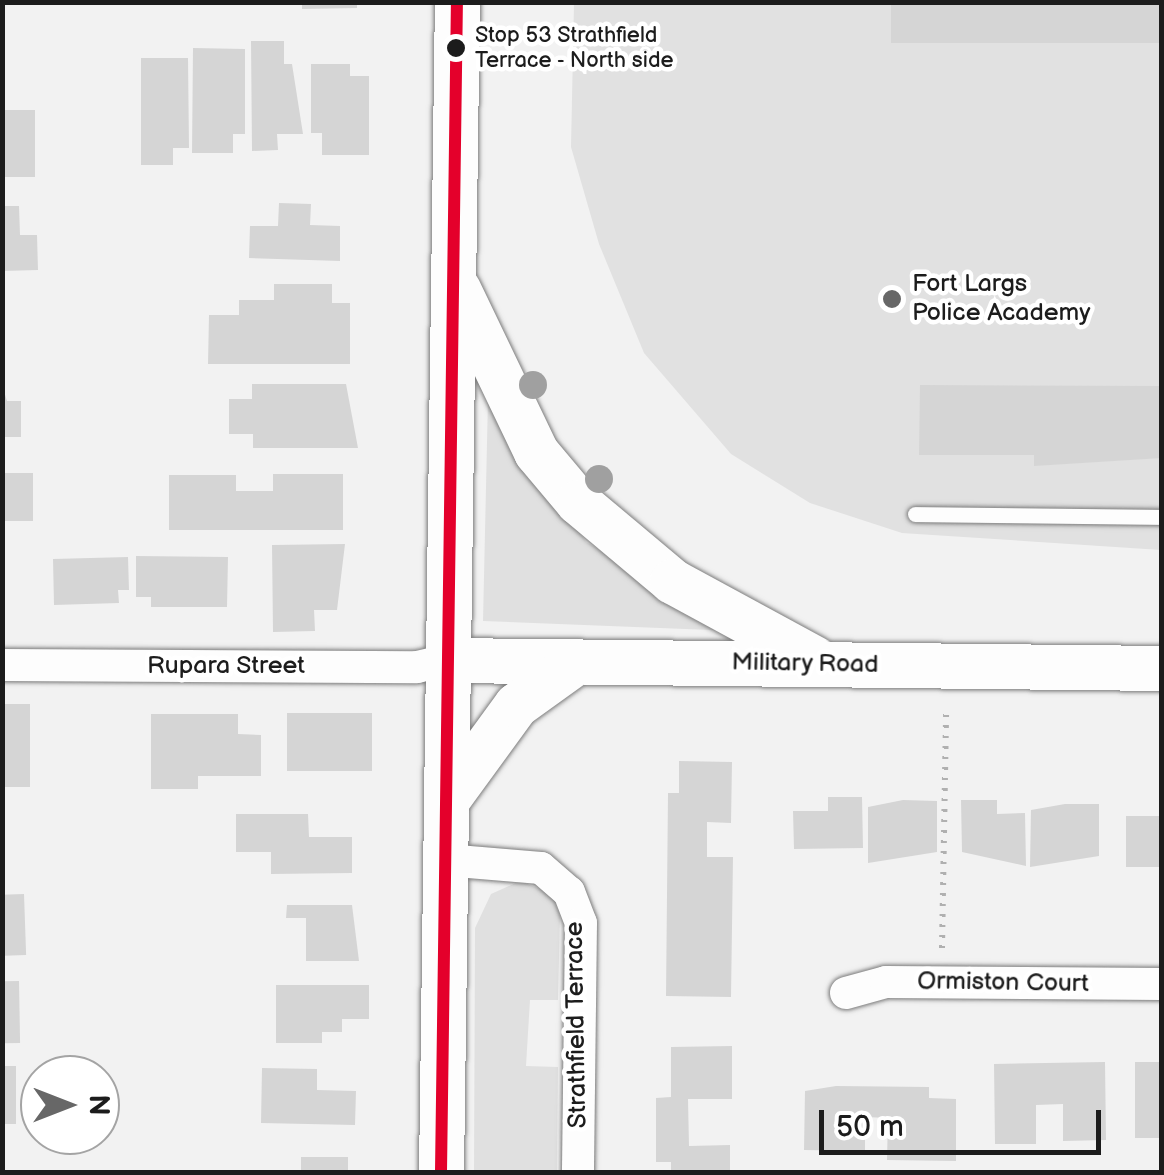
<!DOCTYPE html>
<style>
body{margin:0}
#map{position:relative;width:1164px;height:1175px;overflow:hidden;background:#f2f2f2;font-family:"Balsamiq Sans",sans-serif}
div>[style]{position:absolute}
.built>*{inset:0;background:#e1e1e1}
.green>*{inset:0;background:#e0e0e0}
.building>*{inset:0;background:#d5d5d5;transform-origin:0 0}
.path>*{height:6px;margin-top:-3px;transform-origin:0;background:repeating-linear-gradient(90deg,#b0b0b0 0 2.5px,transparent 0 10.5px)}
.roads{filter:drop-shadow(0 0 2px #7c7c7c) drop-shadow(0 0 2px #7c7c7c)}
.lane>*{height:15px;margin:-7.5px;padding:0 7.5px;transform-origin:7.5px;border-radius:7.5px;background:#fdfdfd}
.street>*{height:32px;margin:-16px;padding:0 16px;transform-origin:16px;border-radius:16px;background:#fdfdfd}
.secondary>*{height:45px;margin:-22.5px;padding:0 22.5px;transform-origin:22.5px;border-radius:22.5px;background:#fdfdfd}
.bus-1>*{height:12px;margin:-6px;padding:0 6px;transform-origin:6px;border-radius:6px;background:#e4002b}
.trees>*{width:28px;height:28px;margin:-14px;border-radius:50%;background:#a0a0a0}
.dots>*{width:28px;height:28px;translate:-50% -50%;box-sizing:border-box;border:5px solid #fff;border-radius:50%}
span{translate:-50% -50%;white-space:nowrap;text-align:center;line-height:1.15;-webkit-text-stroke:9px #fff;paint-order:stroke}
.bus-label{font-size:22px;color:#1c1c1c}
.left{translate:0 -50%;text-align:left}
.poi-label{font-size:25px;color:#1c1c1c}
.street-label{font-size:25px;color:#1c1c1c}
.frame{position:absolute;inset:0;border:5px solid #1c1c1c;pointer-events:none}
.north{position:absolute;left:20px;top:1055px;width:100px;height:100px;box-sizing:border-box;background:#fff;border:2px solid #a4a4a4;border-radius:50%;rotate:90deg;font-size:28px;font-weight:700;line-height:40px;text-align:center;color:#1c1c1c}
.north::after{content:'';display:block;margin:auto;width:35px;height:45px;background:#676767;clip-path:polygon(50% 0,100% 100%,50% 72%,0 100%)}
.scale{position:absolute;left:819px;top:1110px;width:282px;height:45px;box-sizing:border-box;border:5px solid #1c1c1c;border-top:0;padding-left:12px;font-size:30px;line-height:35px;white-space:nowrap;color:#1c1c1c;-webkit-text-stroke:8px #fff;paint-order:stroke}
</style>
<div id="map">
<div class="built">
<i style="clip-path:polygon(574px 3px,1161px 3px,1161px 550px,902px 533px,810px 503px,731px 454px,644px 353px,599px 244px,571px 147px)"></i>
</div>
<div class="green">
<i style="clip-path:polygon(488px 398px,586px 542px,736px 631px,483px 621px)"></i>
<i style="clip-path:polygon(520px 881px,552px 894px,560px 915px,558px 1000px,530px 1000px,526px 1066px,558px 1067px,557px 1172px,474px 1172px,475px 928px,491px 894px)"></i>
</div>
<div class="building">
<i style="clip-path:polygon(302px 2px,357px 2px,357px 8px,302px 9px)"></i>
<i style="left:891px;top:2px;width:271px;height:41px"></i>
<i style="clip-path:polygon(251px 41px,284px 41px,284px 64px,292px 64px,303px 134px,277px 134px,278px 150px,252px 151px)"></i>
<i style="clip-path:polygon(193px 48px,245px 49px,245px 134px,233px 134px,233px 153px,192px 153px)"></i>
<i style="clip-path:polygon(141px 58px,188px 58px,189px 148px,173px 148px,173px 165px,141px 165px)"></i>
<i style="clip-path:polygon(311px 64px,350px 64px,350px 76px,369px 76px,369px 155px,322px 155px,322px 133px,311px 133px)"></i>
<i style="left:2px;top:110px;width:33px;height:67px"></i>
<i style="clip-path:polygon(279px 203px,311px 204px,310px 225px,340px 226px,340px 261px,249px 258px,250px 226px,278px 226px)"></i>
<i style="clip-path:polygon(2px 206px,19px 206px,20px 235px,37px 235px,38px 270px,2px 271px)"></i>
<i style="clip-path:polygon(274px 284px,332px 284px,332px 303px,350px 303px,350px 364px,208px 364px,209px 315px,239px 315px,239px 300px,274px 300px)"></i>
<i style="clip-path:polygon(252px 384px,346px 384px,358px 448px,253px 448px,253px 434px,229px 434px,229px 399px,252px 399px)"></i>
<i style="clip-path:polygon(2px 385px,7px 401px,21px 401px,21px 437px,2px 437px)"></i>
<i style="clip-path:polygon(920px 385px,1162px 386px,1162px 458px,1034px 466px,1034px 455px,919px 455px)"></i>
<i style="left:2px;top:473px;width:31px;height:48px"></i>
<i style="clip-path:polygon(273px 474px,343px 474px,343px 530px,169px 530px,169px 475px,236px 475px,236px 491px,273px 491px)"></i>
<i style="clip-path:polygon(345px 544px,337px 610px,314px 610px,315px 631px,273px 632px,272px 545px)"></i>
<i style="clip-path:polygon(136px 556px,228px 557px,227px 607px,151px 607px,151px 597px,136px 597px)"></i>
<i style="clip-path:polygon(128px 557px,129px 590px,118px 590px,119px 603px,54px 605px,53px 559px)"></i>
<i style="left:2px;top:704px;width:28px;height:83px"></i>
<i style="left:372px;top:713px;width:58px;height:85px;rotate:90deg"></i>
<i style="clip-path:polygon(151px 714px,238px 714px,238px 734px,261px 735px,261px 776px,198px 776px,198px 789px,151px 789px)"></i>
<i style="clip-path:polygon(679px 761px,732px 762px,731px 823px,707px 822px,707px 857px,733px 857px,731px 997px,666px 996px,668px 793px,679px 793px)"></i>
<i style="clip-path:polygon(828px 797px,862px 797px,863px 848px,794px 849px,793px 811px,828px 811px)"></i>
<i style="clip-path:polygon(903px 800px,937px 801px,937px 852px,868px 863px,868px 807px)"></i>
<i style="clip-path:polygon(961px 800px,997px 800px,997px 814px,1025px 813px,1026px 866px,962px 852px)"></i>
<i style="clip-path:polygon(1065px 804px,1099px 804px,1099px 856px,1030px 867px,1031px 810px)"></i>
<i style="clip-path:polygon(236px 814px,308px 814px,309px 837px,352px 837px,352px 873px,271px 874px,271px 852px,236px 852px)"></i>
<i style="left:1126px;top:816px;width:36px;height:51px"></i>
<i style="left:24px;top:894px;width:61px;height:22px;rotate:88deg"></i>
<i style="clip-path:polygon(287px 905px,352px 905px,359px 961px,306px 961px,306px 918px,286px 918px)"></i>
<i style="left:19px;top:981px;width:62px;height:17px;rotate:89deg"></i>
<i style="clip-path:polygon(276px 985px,369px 985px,369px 1019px,342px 1019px,342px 1032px,322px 1032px,322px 1043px,276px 1043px)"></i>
<i style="clip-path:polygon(732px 1046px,732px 1099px,688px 1099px,689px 1146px,730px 1145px,730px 1172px,671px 1172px,671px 1162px,656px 1162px,656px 1098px,671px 1097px,671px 1047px)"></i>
<i style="clip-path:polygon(1105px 1062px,1106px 1140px,1063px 1141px,1063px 1104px,1036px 1105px,1036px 1144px,995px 1144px,994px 1064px)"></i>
<i style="left:1162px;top:1062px;width:76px;height:27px;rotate:90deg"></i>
<i style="left:2px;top:1066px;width:14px;height:58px"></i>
<i style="clip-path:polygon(262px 1068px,317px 1069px,317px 1090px,356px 1091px,355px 1125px,261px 1123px)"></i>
<i style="clip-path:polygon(836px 1086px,929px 1087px,929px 1098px,956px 1099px,956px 1161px,887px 1160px,888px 1118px,865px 1117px,865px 1151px,804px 1150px,805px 1091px)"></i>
<i style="left:301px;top:1157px;width:47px;height:15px"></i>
</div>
<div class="path">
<i style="left:942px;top:948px;width:235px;rotate:-89deg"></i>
</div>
<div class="roads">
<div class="lane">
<i style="left:915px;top:514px;width:247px;rotate:0.7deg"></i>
</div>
<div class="street">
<i style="left:2px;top:665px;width:415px;rotate:0.3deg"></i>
<i style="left:417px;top:667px;width:32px;rotate:-13deg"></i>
<i style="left:445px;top:860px;width:96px;rotate:4.8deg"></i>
<i style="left:541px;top:868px;width:37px;rotate:41deg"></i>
<i style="left:569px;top:892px;width:33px;rotate:69deg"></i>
<i style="left:581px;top:923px;width:249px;rotate:90.7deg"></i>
<i style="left:846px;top:993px;width:41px;rotate:-15.4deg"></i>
<i style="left:886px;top:982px;width:276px;rotate:0.4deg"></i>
</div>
<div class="secondary">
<i style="left:458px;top:289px;width:181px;rotate:64.4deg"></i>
<i style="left:536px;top:452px;width:65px;rotate:50deg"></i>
<i style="left:578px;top:502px;width:123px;rotate:40deg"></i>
<i style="left:672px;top:581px;width:162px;rotate:28.5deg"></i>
<i style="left:448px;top:660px;width:714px;rotate:0.64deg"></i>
<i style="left:446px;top:801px;width:119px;rotate:-53.9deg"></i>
<i style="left:516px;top:705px;width:75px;rotate:-35.8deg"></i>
<i style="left:441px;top:1172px;width:1170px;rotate:-89.22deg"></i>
</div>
</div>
<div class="bus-1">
<i style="left:441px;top:1172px;width:1170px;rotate:-89.22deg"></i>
</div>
<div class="trees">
<i style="left:533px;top:385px"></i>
<i style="left:599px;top:479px"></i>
</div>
<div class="dots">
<i style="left:456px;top:48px;background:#1c1c1c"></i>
<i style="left:892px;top:299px;background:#676767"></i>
</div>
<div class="bus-label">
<span class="left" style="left:475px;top:48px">Stop 53 Strathfield<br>Terrace - North side</span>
</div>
<div class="poi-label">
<span class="left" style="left:912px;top:299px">Fort Largs<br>Police Academy</span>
</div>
<div class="street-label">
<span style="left:805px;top:664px;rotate:1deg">Military Road</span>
<span style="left:226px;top:666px">Rupara Street</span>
<span style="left:1003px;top:983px;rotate:1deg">Ormiston Court</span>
<span style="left:577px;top:1025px;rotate:-91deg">Strathfield Terrace</span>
</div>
<div class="frame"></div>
<div class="north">N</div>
<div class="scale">50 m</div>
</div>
